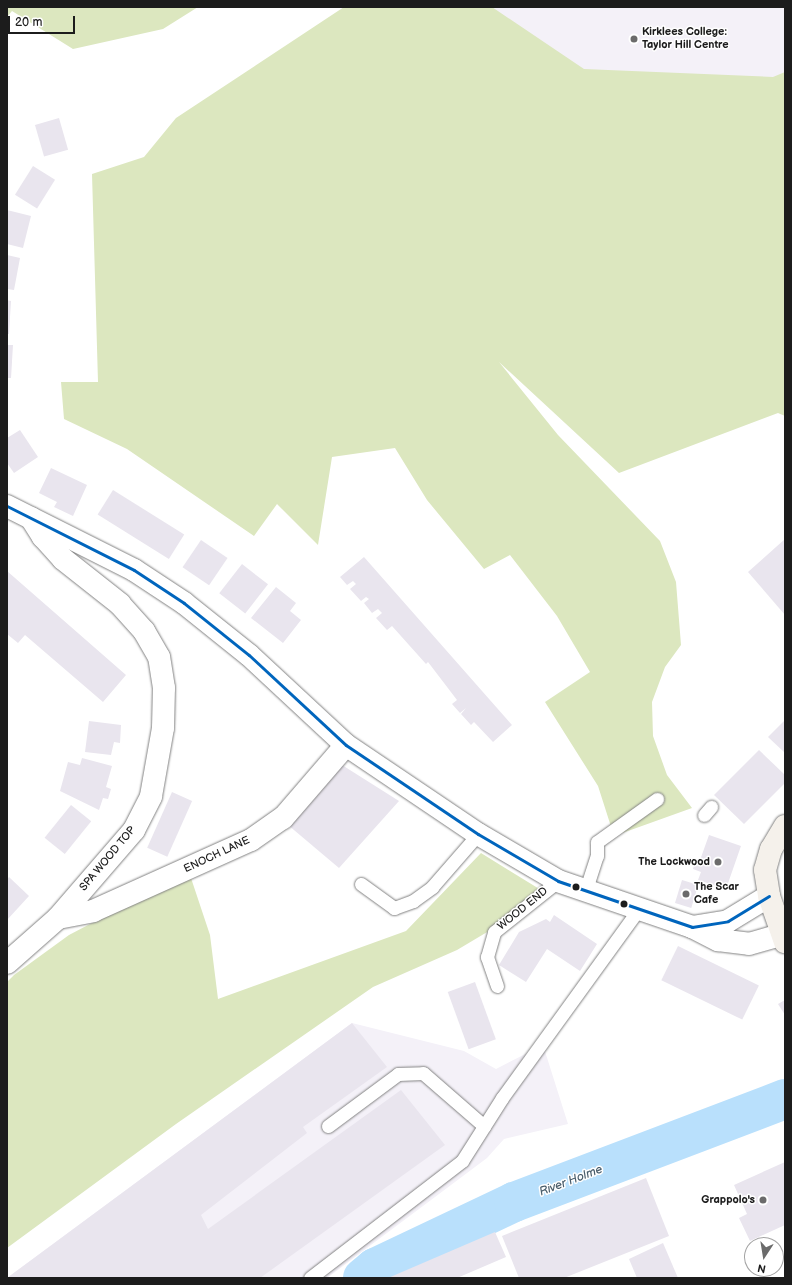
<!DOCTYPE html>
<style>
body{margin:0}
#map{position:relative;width:792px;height:1285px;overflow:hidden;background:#fff;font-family:"Balsamiq Sans",sans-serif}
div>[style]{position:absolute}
.built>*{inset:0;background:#f4f1f8}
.green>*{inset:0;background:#dce7bf}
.river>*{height:40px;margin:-20px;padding:0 20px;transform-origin:20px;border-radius:20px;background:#b9e0fc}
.building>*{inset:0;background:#e9e5ee;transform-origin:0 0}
.roads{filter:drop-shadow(0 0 1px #828282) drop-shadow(0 0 1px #828282)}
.service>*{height:13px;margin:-6.5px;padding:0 6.5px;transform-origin:6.5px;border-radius:6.5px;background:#fff}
.minor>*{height:22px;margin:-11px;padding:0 11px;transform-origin:11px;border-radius:11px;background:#fff}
.primary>*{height:22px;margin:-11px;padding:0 11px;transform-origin:11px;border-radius:11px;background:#f5f1eb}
.bus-1>*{height:3px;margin:-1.5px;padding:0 1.5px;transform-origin:1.5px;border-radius:1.5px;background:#0065bd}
.dots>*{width:11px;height:11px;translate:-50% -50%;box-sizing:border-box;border:2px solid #fff;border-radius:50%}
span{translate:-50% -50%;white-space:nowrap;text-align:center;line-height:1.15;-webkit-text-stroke:3px #fff;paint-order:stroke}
.poi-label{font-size:11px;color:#1c1c1c;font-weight:700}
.left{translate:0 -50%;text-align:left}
.right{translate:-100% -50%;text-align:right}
.street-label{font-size:11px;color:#1c1c1c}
.water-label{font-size:12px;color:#485c6a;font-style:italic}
.frame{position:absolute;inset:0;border:8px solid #1c1c1c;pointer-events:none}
.north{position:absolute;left:744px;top:1237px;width:40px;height:40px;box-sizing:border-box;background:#fff;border:1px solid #a4a4a4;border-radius:50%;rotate:192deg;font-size:11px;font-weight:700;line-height:16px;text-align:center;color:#1c1c1c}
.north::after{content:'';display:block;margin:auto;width:14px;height:18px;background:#6b6b6b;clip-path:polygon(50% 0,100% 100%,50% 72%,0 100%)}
.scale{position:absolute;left:8px;top:16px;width:67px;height:18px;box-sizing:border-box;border:2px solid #1c1c1c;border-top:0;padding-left:5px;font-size:12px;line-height:14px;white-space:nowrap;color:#1c1c1c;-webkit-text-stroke:3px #fff;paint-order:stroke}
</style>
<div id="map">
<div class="built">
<i style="clip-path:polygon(480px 7px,785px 7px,785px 91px,594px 120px)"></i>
<i style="clip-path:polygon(352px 1023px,464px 1051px,496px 1069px,543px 1045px,568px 1124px,504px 1139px,487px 1158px,327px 1278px,7px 1278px)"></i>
</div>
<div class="green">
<i style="clip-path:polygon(7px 7px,198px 7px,163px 29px,73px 49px,12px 11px,7px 17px)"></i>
<i style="clip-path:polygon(344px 7px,492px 7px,584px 69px,773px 77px,785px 72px,785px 416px,778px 413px,619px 473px,499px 362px,558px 435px,660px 541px,676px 582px,681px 645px,665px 667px,652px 702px,653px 736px,667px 775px,692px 808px,614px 836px,598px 786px,545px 702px,590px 672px,557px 616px,510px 555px,484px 569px,427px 500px,395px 448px,332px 457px,318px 545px,277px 504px,254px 536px,127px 449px,64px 419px,61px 382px,98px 382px,92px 174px,144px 157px,176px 118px)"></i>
<i style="clip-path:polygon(481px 853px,541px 890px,504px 922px,457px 950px,373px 987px,176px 1124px,7px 1248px,7px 982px,14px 975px,69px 935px,189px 872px,210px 935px,218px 999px,406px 931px)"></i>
</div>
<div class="river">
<i style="left:363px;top:1278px;width:16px;rotate:-40deg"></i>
<i style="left:375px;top:1268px;width:154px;rotate:-25.4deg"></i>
<i style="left:514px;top:1202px;width:290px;rotate:-20.8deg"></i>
</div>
<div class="building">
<i style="left:59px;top:118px;width:33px;height:25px;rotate:74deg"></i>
<i style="left:33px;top:166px;width:26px;height:34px;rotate:32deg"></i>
<i style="clip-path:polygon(7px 210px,31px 216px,23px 248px,7px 244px)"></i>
<i style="clip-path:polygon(7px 255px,20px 258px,14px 290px,7px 289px)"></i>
<i style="clip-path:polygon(7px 300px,11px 301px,9px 334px,7px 334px)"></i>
<i style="clip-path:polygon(7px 345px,13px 345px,11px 378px,7px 378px)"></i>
<i style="clip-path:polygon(20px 430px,38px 457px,14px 473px,7px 463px,7px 438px)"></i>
<i style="clip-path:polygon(51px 468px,87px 485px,73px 516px,54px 507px,57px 502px,39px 493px)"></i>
<i style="left:113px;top:490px;width:84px;height:29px;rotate:32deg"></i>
<i style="clip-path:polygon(785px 539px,785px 615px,748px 572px)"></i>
<i style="left:201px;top:540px;width:32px;height:33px;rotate:34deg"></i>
<i style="clip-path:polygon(364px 557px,512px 725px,493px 742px,474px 722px,471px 725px,461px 714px,466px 708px,460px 713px,452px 704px,457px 700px,428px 662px,426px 664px,392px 626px,387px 630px,376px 618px,382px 613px,378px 609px,372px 613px,364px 603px,369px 599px,366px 597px,361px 601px,350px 589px,356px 584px,353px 581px,347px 585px,340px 577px)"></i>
<i style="left:242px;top:564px;width:33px;height:37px;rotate:38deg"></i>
<i style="clip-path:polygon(7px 571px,126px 675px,103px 702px,25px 635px,18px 643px,7px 634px)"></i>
<i style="clip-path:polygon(276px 587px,296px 603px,290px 611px,301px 620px,283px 643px,251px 618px)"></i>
<i style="clip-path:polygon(785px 720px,785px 753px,768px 737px)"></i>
<i style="clip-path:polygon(89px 721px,121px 725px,120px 743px,114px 742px,111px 755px,85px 752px)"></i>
<i style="clip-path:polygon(759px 750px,785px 775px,785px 783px,744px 824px,714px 795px)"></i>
<i style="clip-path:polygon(82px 758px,112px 766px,106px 787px,111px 789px,108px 799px,103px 798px,99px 810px,60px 791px,68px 762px,80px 765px)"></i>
<i style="clip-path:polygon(342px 765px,399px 801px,339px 868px,288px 825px)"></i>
<i style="left:172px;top:792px;width:22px;height:61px;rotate:24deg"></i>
<i style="left:71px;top:805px;width:26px;height:42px;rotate:39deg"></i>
<i style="clip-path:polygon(709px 835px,741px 846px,726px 889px,698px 880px,701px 872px,693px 869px,695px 861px,699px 863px)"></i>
<i style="clip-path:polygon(9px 877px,29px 896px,7px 920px,7px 880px)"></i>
<i style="left:682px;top:880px;width:17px;height:24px;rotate:17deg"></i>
<i style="clip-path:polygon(554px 915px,597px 944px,580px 971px,547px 949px,526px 982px,499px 965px,519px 932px,546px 919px,550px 922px)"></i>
<i style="left:678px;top:946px;width:90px;height:38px;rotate:26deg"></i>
<i style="left:475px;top:982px;width:61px;height:29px;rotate:70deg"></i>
<i style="clip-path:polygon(785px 1000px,785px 1015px,778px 1004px)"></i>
<i style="clip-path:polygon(352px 1023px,387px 1067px,303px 1127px,307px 1133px,201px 1215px,208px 1229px,401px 1090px,445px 1145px,260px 1278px,7px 1278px)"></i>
<i style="clip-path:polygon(785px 1162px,785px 1225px,750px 1241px,739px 1218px,747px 1214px,734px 1185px)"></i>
<i style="clip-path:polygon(646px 1178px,669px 1236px,564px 1278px,519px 1278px,502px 1236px)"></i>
<i style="clip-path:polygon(495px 1232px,506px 1257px,457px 1278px,388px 1278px)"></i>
<i style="clip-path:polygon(663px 1243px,678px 1278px,637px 1278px,629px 1259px)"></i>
</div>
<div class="roads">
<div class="service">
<i style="left:704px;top:815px;width:11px;rotate:-49deg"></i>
<i style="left:361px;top:884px;width:41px;rotate:36deg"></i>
<i style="left:394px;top:908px;width:20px;rotate:-20deg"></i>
<i style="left:413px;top:901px;width:24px;rotate:-36deg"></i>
<i style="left:432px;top:887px;width:70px;rotate:-49deg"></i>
<i style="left:585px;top:892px;width:38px;rotate:-72deg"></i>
<i style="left:597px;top:856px;width:14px;rotate:-90deg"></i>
<i style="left:597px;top:842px;width:74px;rotate:-35.6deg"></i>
<i style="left:497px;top:986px;width:31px;rotate:-109deg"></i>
<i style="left:487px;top:957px;width:26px;rotate:-74deg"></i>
<i style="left:494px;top:932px;width:82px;rotate:-38.6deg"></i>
<i style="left:328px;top:1126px;width:87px;rotate:-36.6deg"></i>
<i style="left:398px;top:1074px;width:25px;rotate:-2deg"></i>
<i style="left:423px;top:1073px;width:81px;rotate:41deg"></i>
<i style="left:310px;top:1278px;width:192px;rotate:-37.6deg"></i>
<i style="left:462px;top:1161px;width:75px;rotate:-57.6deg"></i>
<i style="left:502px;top:1098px;width:232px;rotate:-54.1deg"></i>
</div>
<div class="minor">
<i style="left:7px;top:506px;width:142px;rotate:26.7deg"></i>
<i style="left:134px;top:570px;width:60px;rotate:33.4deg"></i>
<i style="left:184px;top:603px;width:83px;rotate:38.7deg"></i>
<i style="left:249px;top:655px;width:132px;rotate:42.9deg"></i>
<i style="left:346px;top:745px;width:159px;rotate:34deg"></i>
<i style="left:478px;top:834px;width:93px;rotate:30.4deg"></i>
<i style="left:558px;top:881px;width:142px;rotate:18.9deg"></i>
<i style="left:692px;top:927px;width:36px;rotate:-9deg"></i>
<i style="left:728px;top:921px;width:48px;rotate:-31.4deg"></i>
<i style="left:58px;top:918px;width:36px;rotate:-11deg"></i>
<i style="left:93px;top:911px;width:173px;rotate:-24.2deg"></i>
<i style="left:251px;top:840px;width:39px;rotate:-35deg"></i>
<i style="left:283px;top:818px;width:96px;rotate:-49.2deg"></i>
<i style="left:692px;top:927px;width:29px;rotate:27deg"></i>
<i style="left:718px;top:940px;width:31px;rotate:7deg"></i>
<i style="left:749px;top:944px;width:33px;rotate:-16deg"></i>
<i style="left:7px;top:963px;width:68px;rotate:-41.4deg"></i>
<i style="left:58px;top:918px;width:116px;rotate:-49.2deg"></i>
<i style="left:134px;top:830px;width:38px;rotate:-63deg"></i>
<i style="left:151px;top:796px;width:69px;rotate:-80deg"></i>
<i style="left:163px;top:728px;width:40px;rotate:-88.6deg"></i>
<i style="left:164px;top:688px;width:31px;rotate:-99deg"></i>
<i style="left:159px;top:657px;width:30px;rotate:-120deg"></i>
<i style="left:144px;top:631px;width:36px;rotate:-132deg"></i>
<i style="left:120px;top:604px;width:73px;rotate:-141.7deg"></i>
<i style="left:63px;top:559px;width:30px;rotate:-132deg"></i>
<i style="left:43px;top:537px;width:22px;rotate:-122deg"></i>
</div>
<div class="primary">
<i style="left:785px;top:826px;width:27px;rotate:121deg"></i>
<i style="left:771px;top:849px;width:22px;rotate:106deg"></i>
<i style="left:765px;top:870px;width:26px;rotate:81deg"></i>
<i style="left:769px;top:896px;width:49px;rotate:70.8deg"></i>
</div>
</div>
<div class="bus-1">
<i style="left:7px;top:506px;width:142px;rotate:26.7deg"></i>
<i style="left:134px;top:570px;width:60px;rotate:33.4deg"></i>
<i style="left:184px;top:603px;width:83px;rotate:38.7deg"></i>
<i style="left:249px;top:655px;width:132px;rotate:42.9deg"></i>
<i style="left:346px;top:745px;width:159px;rotate:34deg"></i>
<i style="left:478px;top:834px;width:93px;rotate:30.4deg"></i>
<i style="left:558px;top:881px;width:142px;rotate:18.9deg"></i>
<i style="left:692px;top:927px;width:36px;rotate:-9deg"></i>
<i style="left:728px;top:921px;width:48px;rotate:-31.4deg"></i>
</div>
<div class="dots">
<i style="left:634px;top:39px;background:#6b6b6b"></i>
<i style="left:718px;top:862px;background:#6b6b6b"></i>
<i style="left:576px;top:887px;background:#1c1c1c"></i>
<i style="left:686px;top:894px;background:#6b6b6b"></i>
<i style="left:624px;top:904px;background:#1c1c1c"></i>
<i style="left:763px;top:1200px;background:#6b6b6b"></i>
</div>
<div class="poi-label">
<span class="left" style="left:642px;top:39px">Kirklees College:<br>Taylor Hill Centre</span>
<span class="right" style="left:710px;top:862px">The Lockwood</span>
<span class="left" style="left:694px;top:894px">The Scar<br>Cafe</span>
<span class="right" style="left:755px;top:1200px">Grappolo's</span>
</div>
<div class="street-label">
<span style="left:217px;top:855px;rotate:-25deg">ENOCH LANE</span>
<span style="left:108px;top:859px;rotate:-50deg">SPA WOOD TOP</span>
<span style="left:523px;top:909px;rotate:-39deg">WOOD END</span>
</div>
<div class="water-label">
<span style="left:571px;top:1181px;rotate:-21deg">River Holme</span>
</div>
<div class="frame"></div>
<div class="north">N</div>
<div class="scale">20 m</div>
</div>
